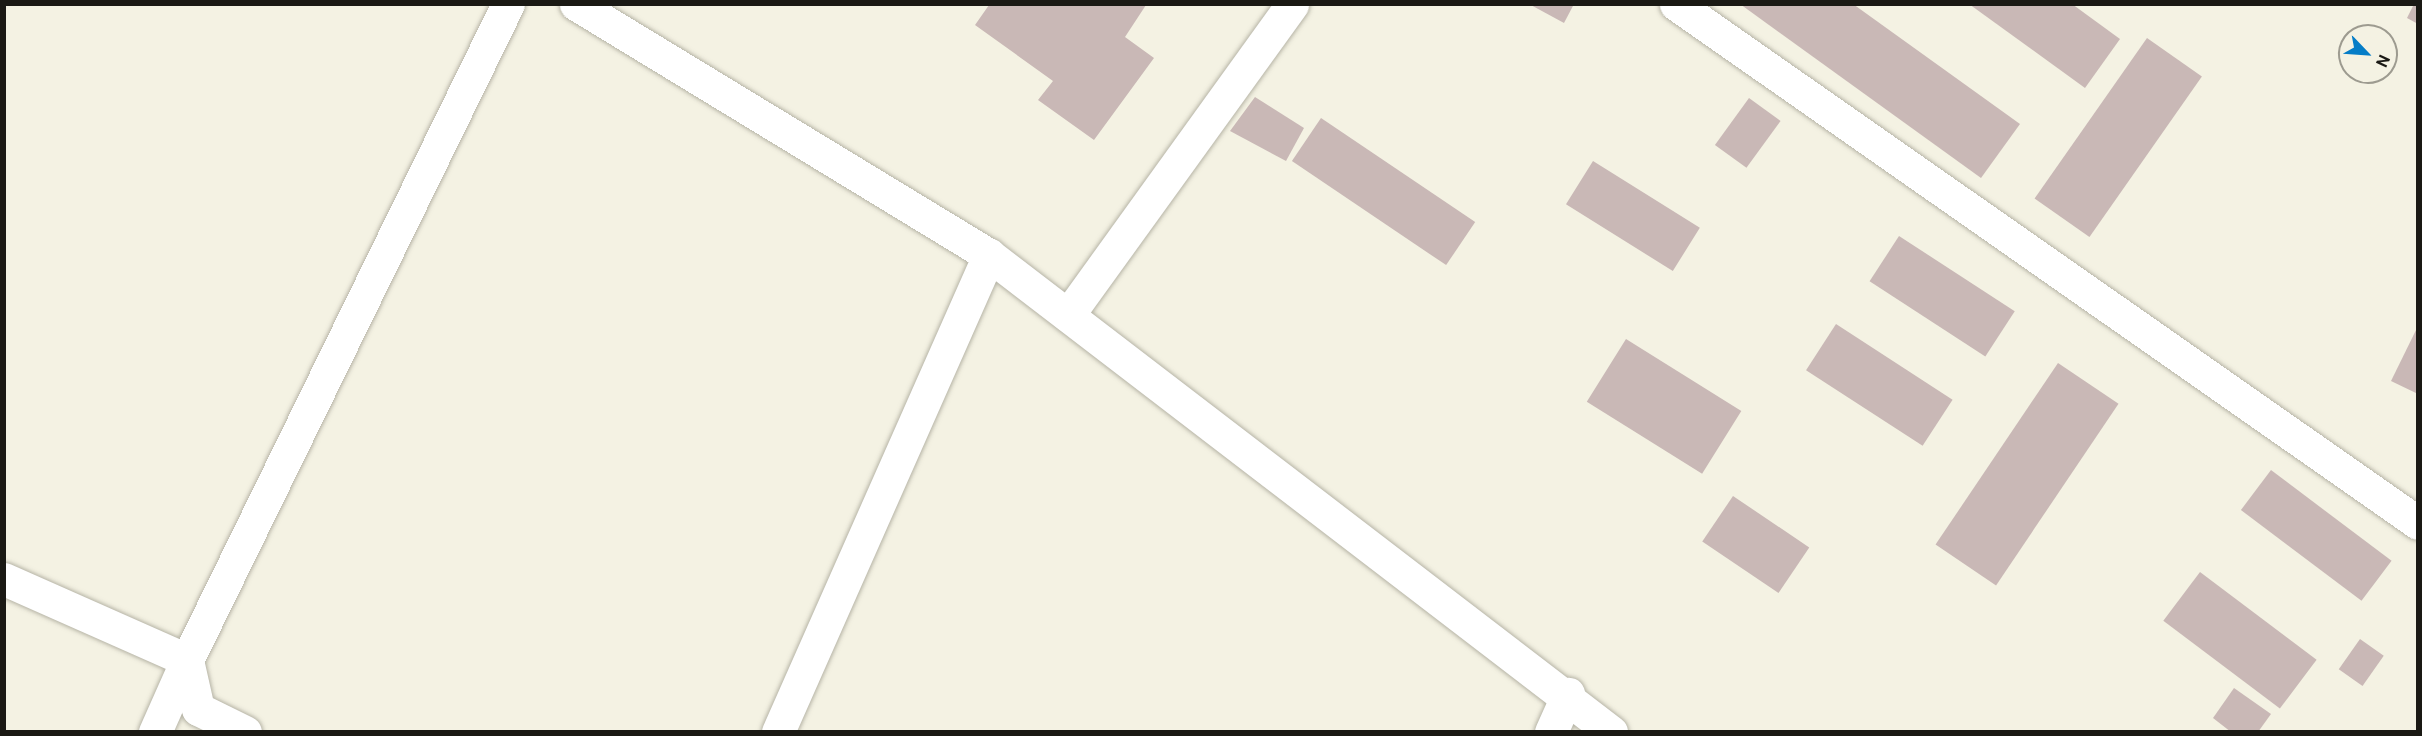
<!DOCTYPE html>
<style>
body{margin:0}
#map{position:relative;width:2422px;height:736px;overflow:hidden;background:#f4f2e3;font-family:Roboto,sans-serif}
div>[style]{position:absolute}
.building>*{inset:0;background:#c9b8b6;transform-origin:0 0}
.roads{filter:drop-shadow(0 0 2px #b6b4a6) drop-shadow(0 0 2px #b6b4a6)}
.street>*{height:33px;margin:-16.5px;padding:0 16.5px;transform-origin:16.5px;border-radius:16.5px;background:#fff}
span{translate:-50% -50%;white-space:nowrap;text-align:center;line-height:1.15;-webkit-text-stroke:4.5px #f4f2e3;paint-order:stroke}
.frame{position:absolute;inset:0;border:6px solid #1a1914;pointer-events:none}
.north{position:absolute;left:2338px;top:24px;width:60px;height:60px;box-sizing:border-box;background:#f4f2e3;border:2px solid #9d9b90;border-radius:50%;rotate:115deg;font-size:16px;font-weight:700;line-height:24px;text-align:center;color:#1a1914}
.north::after{content:'';display:block;margin:auto;width:21px;height:27px;background:#057dc7;clip-path:polygon(50% 0,100% 100%,50% 72%,0 100%)}
</style>
<div id="map">
<div class="building">
<i style="clip-path:polygon(1529px 4px,1574px 4px,1564px 23px)"></i>
<i style="clip-path:polygon(1740px 4px,1853px 4px,2020px 124px,1981px 178px)"></i>
<i style="clip-path:polygon(1969px 4px,2072px 4px,2120px 39px,2085px 88px)"></i>
<i style="clip-path:polygon(2414px 4px,2418px 4px,2418px 24px,2407px 18px)"></i>
<i style="clip-path:polygon(989px 5px,1146px 5px,1125px 37px,1154px 58px,1094px 140px,1038px 100px,1053px 81px,975px 25px)"></i>
<i style="left:2147px;top:38px;width:67px;height:196px;rotate:35deg"></i>
<i style="clip-path:polygon(1255px 97px,1304px 128px,1286px 161px,1230px 131px)"></i>
<i style="left:1749px;top:98px;width:39px;height:58px;rotate:36deg"></i>
<i style="left:1321px;top:118px;width:186px;height:52px;rotate:34deg"></i>
<i style="left:1593px;top:161px;width:126px;height:51px;rotate:32deg"></i>
<i style="left:1899px;top:236px;width:138px;height:54px;rotate:33deg"></i>
<i style="left:1836px;top:324px;width:139px;height:55px;rotate:33deg"></i>
<i style="clip-path:polygon(2418px 326px,2418px 394px,2391px 381px)"></i>
<i style="left:1626px;top:339px;width:136px;height:74px;rotate:32deg"></i>
<i style="left:2058px;top:363px;width:73px;height:219px;rotate:34deg"></i>
<i style="left:2271px;top:470px;width:151px;height:50px;rotate:37deg"></i>
<i style="left:1733px;top:496px;width:92px;height:55px;rotate:34deg"></i>
<i style="left:2200px;top:572px;width:146px;height:61px;rotate:37deg"></i>
<i style="left:2360px;top:639px;width:29px;height:37px;rotate:35deg"></i>
<i style="clip-path:polygon(2234px 688px,2271px 714px,2258px 732px,2231px 732px,2213px 718px)"></i>
</div>
<div class="roads">
<div class="street">
<i style="left:576px;top:4px;width:483px;rotate:31.3deg"></i>
<i style="left:989px;top:255px;width:784px;rotate:37.48deg"></i>
<i style="left:1676px;top:4px;width:905px;rotate:34.97deg"></i>
<i style="left:1068px;top:315px;width:383px;rotate:-54.2deg"></i>
<i style="left:4px;top:579px;width:200px;rotate:23.9deg"></i>
<i style="left:187px;top:660px;width:79px;rotate:114deg"></i>
<i style="left:245px;top:732px;width:52px;rotate:-153.9deg"></i>
<i style="left:198px;top:709px;width:50px;rotate:-102.7deg"></i>
<i style="left:187px;top:660px;width:730px;rotate:-63.93deg"></i>
<i style="left:778px;top:732px;width:522px;rotate:-66.14deg"></i>
<i style="left:1551px;top:732px;width:42px;rotate:-65.9deg"></i>
</div>
</div>
<div class="frame"></div>
<div class="north">N</div>
</div>
